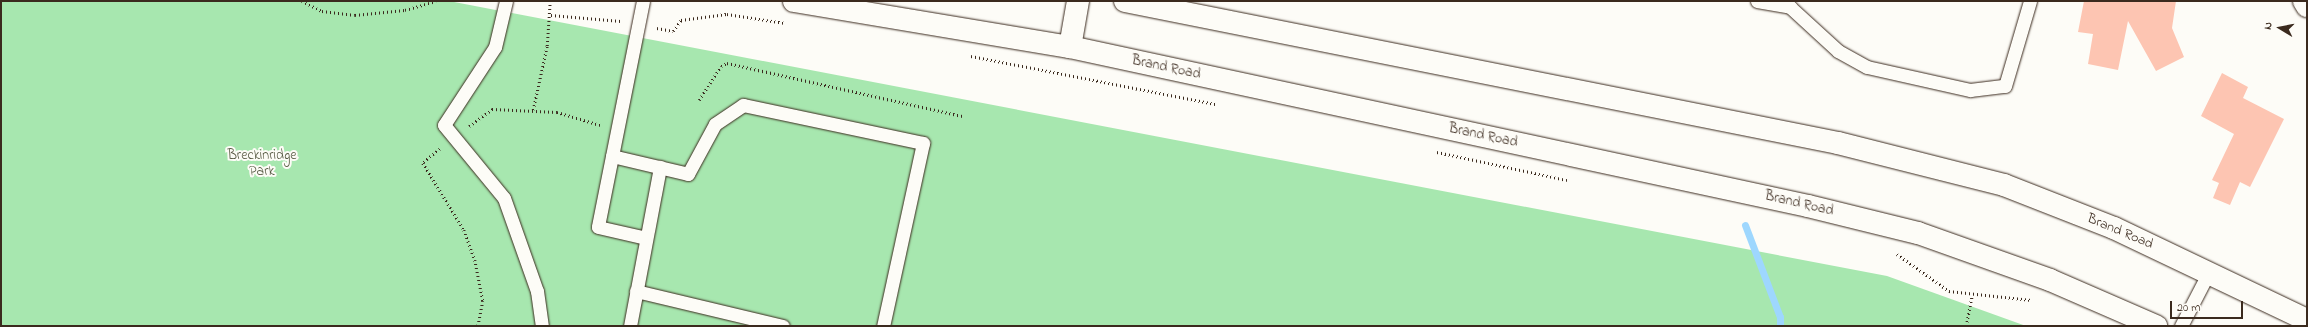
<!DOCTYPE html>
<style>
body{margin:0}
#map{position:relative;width:2308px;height:327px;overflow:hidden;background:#fdfcf7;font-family:"Indie Flower",sans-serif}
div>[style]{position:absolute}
.green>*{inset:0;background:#a7e7af}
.stream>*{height:7px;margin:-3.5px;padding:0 3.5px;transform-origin:3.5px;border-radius:3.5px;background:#9ed7fe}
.building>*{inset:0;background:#fdc5b2}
.path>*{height:2.5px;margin-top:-1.25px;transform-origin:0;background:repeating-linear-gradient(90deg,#3b2a1e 0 1px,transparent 0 4px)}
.roads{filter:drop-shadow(0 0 1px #3b2a1e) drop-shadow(0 0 1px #3b2a1e)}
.service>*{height:13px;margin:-6.5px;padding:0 6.5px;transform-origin:6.5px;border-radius:6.5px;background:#fdfcf7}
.minor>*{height:22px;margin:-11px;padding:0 11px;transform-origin:11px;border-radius:11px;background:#fdfcf7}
.tertiary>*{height:22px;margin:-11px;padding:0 11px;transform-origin:11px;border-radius:11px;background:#fdfcf7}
.secondary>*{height:22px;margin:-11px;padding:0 11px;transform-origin:11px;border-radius:11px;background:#fdfcf7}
span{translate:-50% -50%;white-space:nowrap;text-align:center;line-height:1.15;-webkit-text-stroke:4px #fdfcf7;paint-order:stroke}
.street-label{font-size:14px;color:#3b2a1e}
.park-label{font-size:14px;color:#565942}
.frame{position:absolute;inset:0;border:2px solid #3b2a1e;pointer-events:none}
.north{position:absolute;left:2260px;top:8px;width:40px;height:40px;-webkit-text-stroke:3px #fdfcf7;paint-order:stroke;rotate:280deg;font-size:11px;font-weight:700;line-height:16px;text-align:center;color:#3b2a1e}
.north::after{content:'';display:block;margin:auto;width:14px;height:18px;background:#3b2a1e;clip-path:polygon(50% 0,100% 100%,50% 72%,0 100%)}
.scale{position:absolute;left:2170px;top:301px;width:73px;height:18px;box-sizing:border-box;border:2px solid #3b2a1e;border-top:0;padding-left:5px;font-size:12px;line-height:14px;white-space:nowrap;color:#3b2a1e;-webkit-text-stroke:3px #fdfcf7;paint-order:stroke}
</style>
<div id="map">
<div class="green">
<i style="clip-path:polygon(1px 1px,449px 1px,1887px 276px,2026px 326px,1px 326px)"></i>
</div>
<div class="stream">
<i style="left:1745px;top:225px;width:98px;rotate:69.2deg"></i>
<i style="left:1780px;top:317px;width:9px;rotate:90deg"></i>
</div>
<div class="building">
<i style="clip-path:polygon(2084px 1px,2176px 1px,2172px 28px,2184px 57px,2156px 71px,2128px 21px,2118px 70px,2088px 64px,2093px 34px,2078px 32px)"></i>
<i style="clip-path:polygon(2222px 73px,2248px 87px,2243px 98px,2284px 119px,2250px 187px,2240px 182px,2230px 205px,2213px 198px,2219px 183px,2212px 180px,2234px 134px,2201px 116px)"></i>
</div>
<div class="path">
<i style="left:302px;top:1px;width:22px;rotate:27deg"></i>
<i style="left:322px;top:11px;width:33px;rotate:7deg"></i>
<i style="left:355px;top:15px;width:50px;rotate:-5.7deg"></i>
<i style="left:405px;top:10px;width:32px;rotate:-16deg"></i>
<i style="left:551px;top:15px;width:70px;rotate:4.9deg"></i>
<i style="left:657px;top:28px;width:16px;rotate:11deg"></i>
<i style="left:673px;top:31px;width:14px;rotate:-54deg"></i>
<i style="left:681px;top:20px;width:46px;rotate:-7.4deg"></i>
<i style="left:727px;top:14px;width:59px;rotate:8.8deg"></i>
<i style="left:971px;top:56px;width:249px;rotate:11.1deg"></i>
<i style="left:699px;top:100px;width:40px;rotate:-57.1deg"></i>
<i style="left:721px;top:66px;width:7px;rotate:-27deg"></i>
<i style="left:727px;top:63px;width:241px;rotate:12.7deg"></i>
<i style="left:533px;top:110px;width:66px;rotate:-77.7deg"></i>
<i style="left:547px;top:46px;width:45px;rotate:-86.2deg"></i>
<i style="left:469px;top:126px;width:29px;rotate:-36deg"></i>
<i style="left:492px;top:109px;width:65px;rotate:2.6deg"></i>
<i style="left:557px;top:112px;width:45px;rotate:16.8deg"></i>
<i style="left:440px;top:149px;width:22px;rotate:141deg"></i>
<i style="left:423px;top:163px;width:79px;rotate:58.5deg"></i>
<i style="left:464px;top:230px;width:32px;rotate:70deg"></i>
<i style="left:475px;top:260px;width:42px;rotate:79deg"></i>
<i style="left:483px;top:301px;width:25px;rotate:101deg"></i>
<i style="left:1437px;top:152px;width:133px;rotate:12.2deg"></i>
<i style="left:1897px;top:254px;width:64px;rotate:35.4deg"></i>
<i style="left:1949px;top:291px;width:83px;rotate:6.2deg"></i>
<i style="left:1966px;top:326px;width:31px;rotate:-79deg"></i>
</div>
<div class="roads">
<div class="service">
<i style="left:506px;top:1px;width:47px;rotate:103.4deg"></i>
<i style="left:495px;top:47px;width:93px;rotate:123.2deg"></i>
<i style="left:444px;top:125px;width:94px;rotate:50.6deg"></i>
<i style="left:504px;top:198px;width:99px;rotate:70.5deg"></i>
<i style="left:537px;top:291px;width:35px;rotate:82deg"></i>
<i style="left:643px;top:1px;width:230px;rotate:101.3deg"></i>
<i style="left:598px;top:227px;width:49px;rotate:12.9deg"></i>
<i style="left:1757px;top:1px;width:34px;rotate:10deg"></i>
<i style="left:1790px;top:7px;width:65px;rotate:42.5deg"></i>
<i style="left:1838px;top:51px;width:33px;rotate:29deg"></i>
<i style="left:1867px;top:67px;width:106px;rotate:12.6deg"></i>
<i style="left:1970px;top:90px;width:35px;rotate:-7deg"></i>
<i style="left:2005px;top:86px;width:89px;rotate:-73.6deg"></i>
<i style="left:612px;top:156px;width:78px;rotate:13.3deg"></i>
<i style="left:688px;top:174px;width:57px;rotate:-61.6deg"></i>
<i style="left:715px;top:124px;width:34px;rotate:-34deg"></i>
<i style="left:743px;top:105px;width:184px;rotate:11.9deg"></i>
<i style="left:923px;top:143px;width:187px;rotate:102.3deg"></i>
<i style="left:636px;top:291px;width:151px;rotate:13.4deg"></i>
<i style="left:630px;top:326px;width:162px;rotate:-79.3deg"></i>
<i style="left:2181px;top:326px;width:61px;rotate:-62.6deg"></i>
</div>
<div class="minor">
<i style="left:2304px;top:1px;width:6px;rotate:59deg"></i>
</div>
<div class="tertiary">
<i style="left:1070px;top:47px;width:47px;rotate:-80.1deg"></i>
</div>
<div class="secondary">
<i style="left:794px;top:1px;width:280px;rotate:9.5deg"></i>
<i style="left:1070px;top:47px;width:755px;rotate:12.16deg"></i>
<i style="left:1808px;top:206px;width:113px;rotate:13.8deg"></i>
<i style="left:1918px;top:233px;width:140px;rotate:19.6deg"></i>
<i style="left:2050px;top:280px;width:116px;rotate:23.5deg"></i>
<i style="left:1125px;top:1px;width:727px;rotate:11.26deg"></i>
<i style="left:1838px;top:143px;width:171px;rotate:14.2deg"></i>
<i style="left:2004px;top:185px;width:118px;rotate:21.4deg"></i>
<i style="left:2114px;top:228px;width:214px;rotate:25.5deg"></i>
</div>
</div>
<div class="street-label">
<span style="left:1166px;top:68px;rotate:12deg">Brand Road</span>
<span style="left:1483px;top:136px;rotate:12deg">Brand Road</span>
<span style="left:1799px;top:204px;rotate:13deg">Brand Road</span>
<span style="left:2120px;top:232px;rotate:23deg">Brand Road</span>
</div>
<div class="park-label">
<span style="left:262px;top:164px">Breckinridge<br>Park</span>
</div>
<div class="frame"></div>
<div class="north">N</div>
<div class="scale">20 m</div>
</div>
